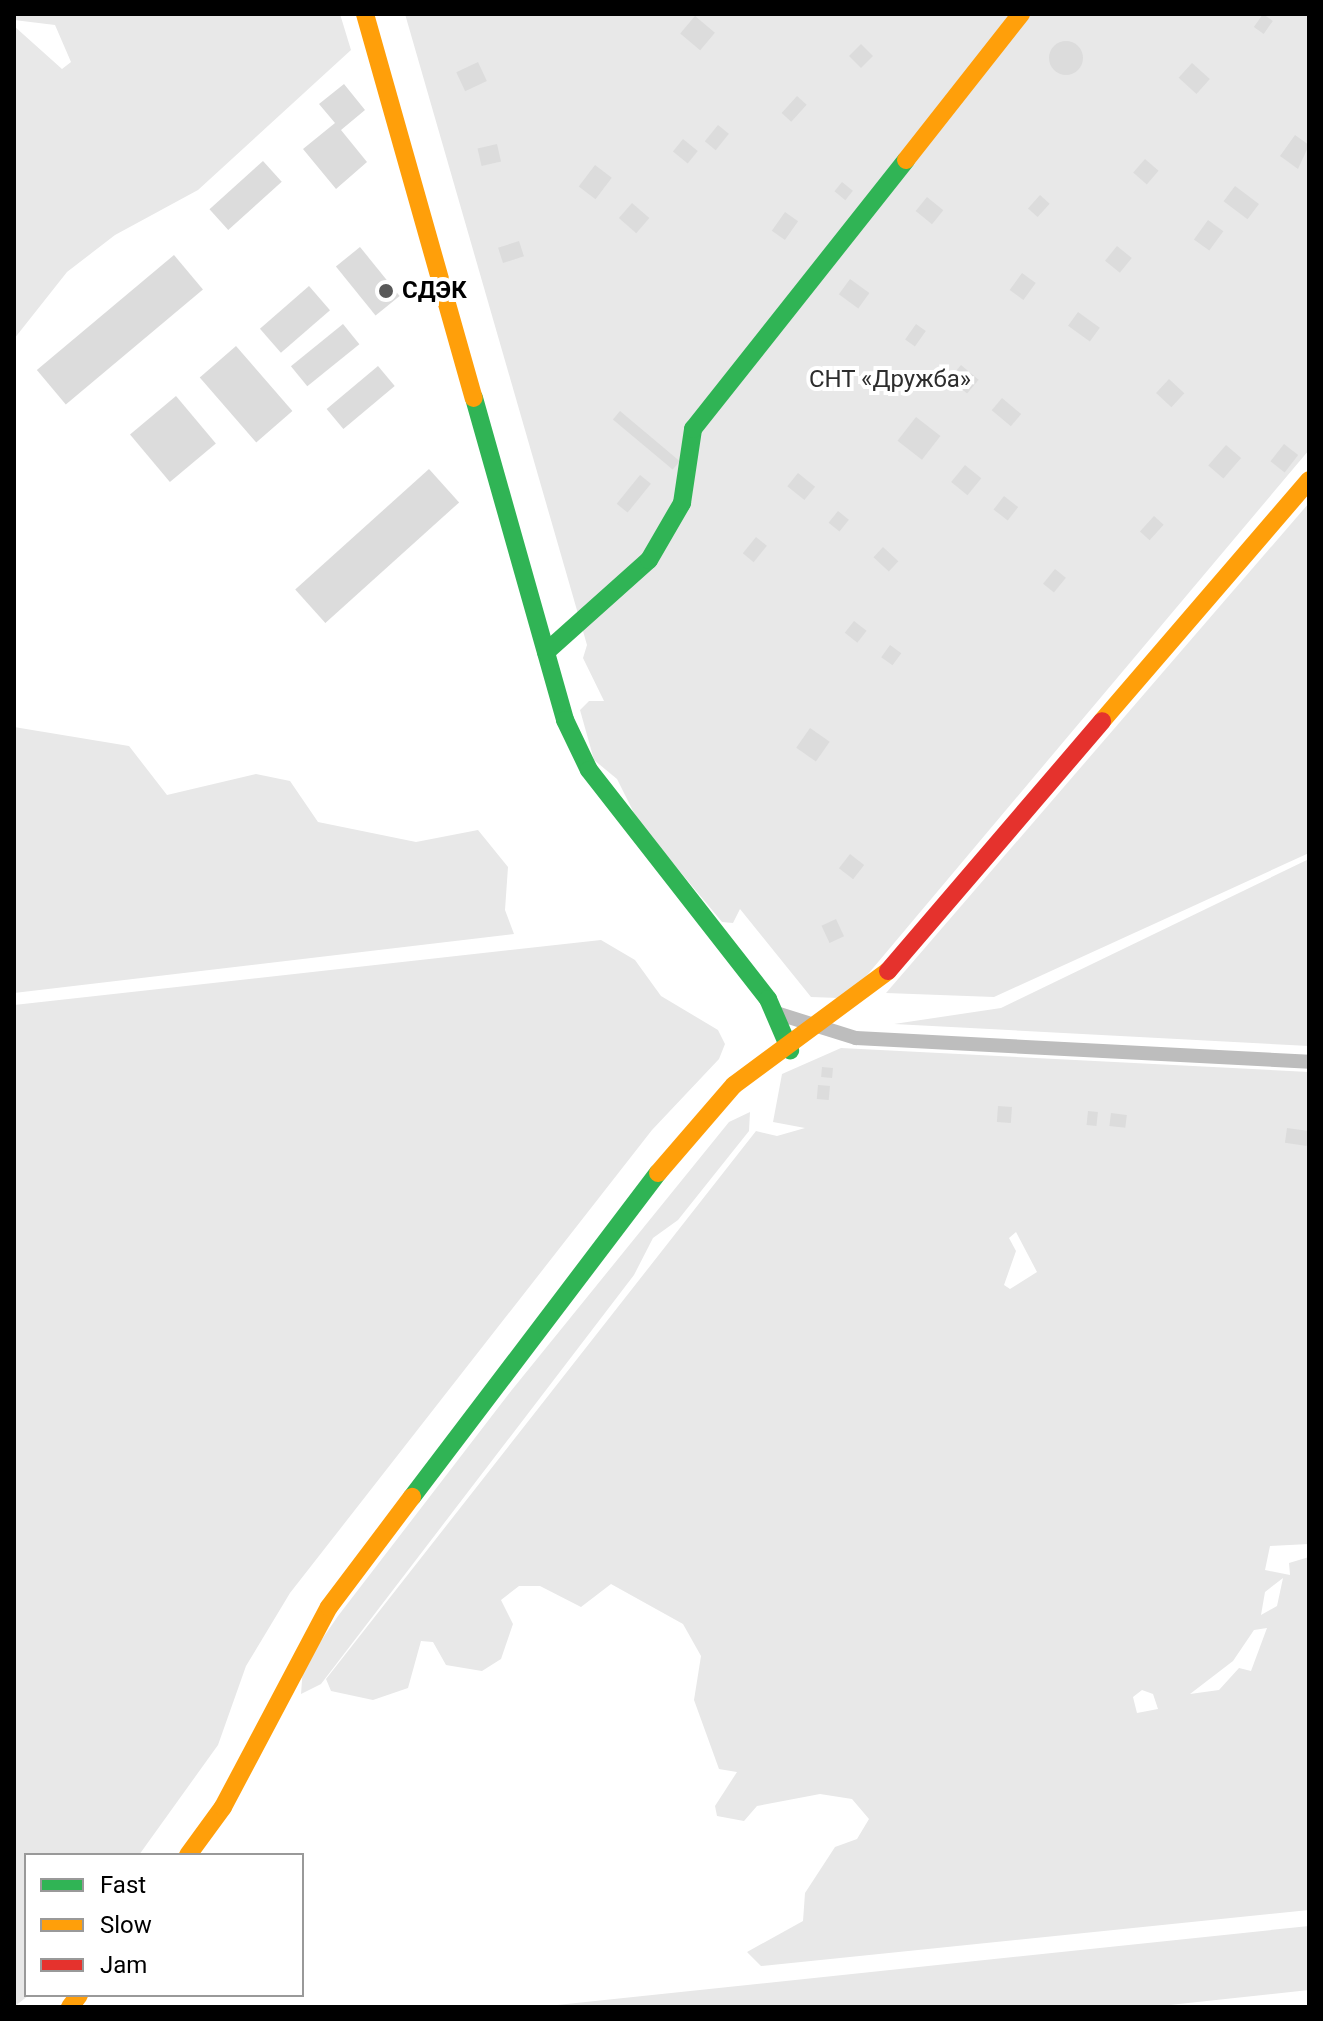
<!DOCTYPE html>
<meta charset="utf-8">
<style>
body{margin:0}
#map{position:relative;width:1323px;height:2021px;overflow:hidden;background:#fff;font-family:Roboto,sans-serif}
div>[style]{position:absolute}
.green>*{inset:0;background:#e8e8e8}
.building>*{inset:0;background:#dcdcdc;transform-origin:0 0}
.round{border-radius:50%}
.street>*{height:14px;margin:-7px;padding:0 7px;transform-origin:7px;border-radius:7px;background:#bdbdbd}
.fast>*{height:18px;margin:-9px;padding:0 9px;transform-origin:9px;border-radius:9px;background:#30b455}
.slow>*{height:18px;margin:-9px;padding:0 9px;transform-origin:9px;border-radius:9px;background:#ff9f0a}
.jam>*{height:18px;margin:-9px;padding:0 9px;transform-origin:9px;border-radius:9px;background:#e5322d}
.dots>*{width:22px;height:22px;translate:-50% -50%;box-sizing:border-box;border:4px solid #fff;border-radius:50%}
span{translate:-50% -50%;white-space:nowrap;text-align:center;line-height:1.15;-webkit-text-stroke:8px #fff;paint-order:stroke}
.poi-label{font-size:24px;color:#000;font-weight:700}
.left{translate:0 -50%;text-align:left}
.park-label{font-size:24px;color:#2d2d2d}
.frame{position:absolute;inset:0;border:16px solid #000;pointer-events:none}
.legend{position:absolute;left:24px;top:1853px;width:280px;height:144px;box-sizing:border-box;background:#fff;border:2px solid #999;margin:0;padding:10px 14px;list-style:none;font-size:24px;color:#000}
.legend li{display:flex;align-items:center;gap:16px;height:40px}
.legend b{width:40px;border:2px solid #999}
</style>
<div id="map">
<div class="green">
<i style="clip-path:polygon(14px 14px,340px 14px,351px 50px,198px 190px,115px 235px,67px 272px,14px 339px,14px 26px,62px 69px,71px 62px,55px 25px,14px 20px)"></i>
<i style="clip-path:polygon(405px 14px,1309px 14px,1309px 450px,863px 980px,839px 998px,811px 997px,740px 909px,733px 923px,722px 922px,638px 821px,617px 779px,594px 760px,580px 710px,589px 701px,604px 701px,583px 658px,587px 645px)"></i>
<i style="clip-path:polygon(1309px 503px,1309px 853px,994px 997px,886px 993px)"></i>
<i style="clip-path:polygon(14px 727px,129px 746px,167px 795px,256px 774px,290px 781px,318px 822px,416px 842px,478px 830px,508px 867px,505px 910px,514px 934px,14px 993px)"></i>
<i style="clip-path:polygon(1309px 859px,1309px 1046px,894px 1024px,1001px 1008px)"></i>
<i style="clip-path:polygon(601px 940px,635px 960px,661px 996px,718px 1030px,725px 1044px,719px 1059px,652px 1130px,290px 1593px,246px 1666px,218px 1745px,139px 1855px,26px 1855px,29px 1995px,14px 2007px,14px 1005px)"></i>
<i style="clip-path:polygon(evenodd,841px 1048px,1309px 1072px,1309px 1544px,1270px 1546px,1265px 1570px,1290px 1575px,1289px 1563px,1309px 1557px,1309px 1910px,761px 1966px,747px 1952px,803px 1921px,805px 1893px,835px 1847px,857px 1839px,869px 1819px,852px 1799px,820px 1794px,757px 1806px,744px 1821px,717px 1816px,715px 1806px,737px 1772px,719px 1769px,694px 1700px,701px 1656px,683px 1624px,611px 1584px,581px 1607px,540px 1586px,519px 1586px,501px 1600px,513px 1624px,501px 1659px,482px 1671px,446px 1665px,433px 1642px,421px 1641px,408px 1688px,373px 1700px,331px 1691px,326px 1679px,756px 1131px,777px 1136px,805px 1128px,773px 1122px,782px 1074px,841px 1048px,1016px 1232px,1037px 1272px,1010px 1289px,1004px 1285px,1016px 1251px,1009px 1238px,1016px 1232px,841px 1048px,1283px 1578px,1277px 1606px,1261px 1615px,1265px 1592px,1283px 1578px,841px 1048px,1267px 1628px,1251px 1671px,1239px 1668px,1219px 1690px,1190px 1694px,1233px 1661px,1254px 1630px,1267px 1628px,841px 1048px,1142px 1690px,1153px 1694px,1158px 1709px,1137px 1713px,1133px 1697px,1142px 1690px)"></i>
<i style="clip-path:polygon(750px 1112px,749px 1131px,678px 1220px,653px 1238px,634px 1275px,321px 1684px,301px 1694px,303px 1667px,338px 1616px,511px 1391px,729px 1122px)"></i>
<i style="clip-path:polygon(1309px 1926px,1309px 1990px,1151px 2007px,538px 2007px)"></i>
</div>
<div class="building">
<i style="left:1263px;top:14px;width:12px;height:16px;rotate:35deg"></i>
<i style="left:695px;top:16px;width:26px;height:23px;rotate:40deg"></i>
<i class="round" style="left:1049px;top:41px;width:34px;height:34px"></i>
<i style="left:861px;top:44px;width:17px;height:17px;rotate:45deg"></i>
<i style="left:478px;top:62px;width:21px;height:24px;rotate:65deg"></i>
<i style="left:1192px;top:63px;width:24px;height:20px;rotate:42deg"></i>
<i style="clip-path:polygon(344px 84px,365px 110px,341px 130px,367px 162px,336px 189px,303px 149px,335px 123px,319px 104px)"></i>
<i style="left:797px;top:96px;width:13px;height:23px;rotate:42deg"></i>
<i style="left:718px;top:125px;width:14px;height:21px;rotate:39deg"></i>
<i style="clip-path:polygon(1295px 135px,1309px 145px,1298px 169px,1280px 156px)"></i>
<i style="left:683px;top:139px;width:19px;height:16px;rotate:39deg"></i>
<i style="left:497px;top:144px;width:18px;height:20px;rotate:77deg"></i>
<i style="left:1145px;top:159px;width:18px;height:18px;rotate:41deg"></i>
<i style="left:263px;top:161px;width:28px;height:72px;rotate:48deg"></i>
<i style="left:595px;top:165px;width:21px;height:27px;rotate:37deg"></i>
<i style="left:842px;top:182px;width:14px;height:12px;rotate:39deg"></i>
<i style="left:1235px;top:186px;width:30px;height:19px;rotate:37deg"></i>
<i style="left:1040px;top:195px;width:13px;height:18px;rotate:42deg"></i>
<i style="left:927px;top:197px;width:21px;height:18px;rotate:39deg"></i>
<i style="left:632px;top:203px;width:23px;height:20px;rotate:41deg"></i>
<i style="left:785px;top:212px;width:16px;height:23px;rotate:35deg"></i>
<i style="left:1208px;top:220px;width:19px;height:24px;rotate:36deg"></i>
<i style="left:519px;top:241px;width:16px;height:22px;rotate:72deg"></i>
<i style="left:1117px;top:246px;width:19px;height:19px;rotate:39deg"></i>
<i style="left:360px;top:247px;width:63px;height:31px;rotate:51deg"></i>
<i style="left:174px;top:255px;width:45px;height:179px;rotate:50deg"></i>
<i style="left:1022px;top:273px;width:17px;height:21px;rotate:36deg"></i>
<i style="left:850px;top:279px;width:24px;height:19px;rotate:36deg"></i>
<i style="left:309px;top:286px;width:32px;height:65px;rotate:49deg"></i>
<i style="left:1078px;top:312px;width:27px;height:17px;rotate:36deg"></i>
<i style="left:343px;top:324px;width:26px;height:67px;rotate:51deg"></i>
<i style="left:916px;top:324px;width:12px;height:19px;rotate:35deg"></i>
<i style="left:236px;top:346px;width:86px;height:48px;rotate:49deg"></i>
<i style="left:961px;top:365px;width:23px;height:18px;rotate:40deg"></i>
<i style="left:378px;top:366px;width:26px;height:67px;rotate:50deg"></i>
<i style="left:1169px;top:379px;width:21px;height:19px;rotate:43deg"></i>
<i style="left:176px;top:396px;width:62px;height:60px;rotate:50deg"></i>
<i style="left:1002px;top:398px;width:25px;height:16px;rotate:40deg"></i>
<i style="left:620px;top:411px;width:78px;height:11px;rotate:40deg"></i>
<i style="left:916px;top:417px;width:31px;height:30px;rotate:38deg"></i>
<i style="left:1284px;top:444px;width:18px;height:22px;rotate:38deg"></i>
<i style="left:1226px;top:445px;width:20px;height:27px;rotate:41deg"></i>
<i style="left:965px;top:465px;width:21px;height:22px;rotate:39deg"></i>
<i style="left:429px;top:469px;width:45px;height:180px;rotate:48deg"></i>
<i style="left:798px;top:473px;width:22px;height:17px;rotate:39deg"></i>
<i style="left:640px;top:475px;width:14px;height:37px;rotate:39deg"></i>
<i style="left:1004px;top:496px;width:18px;height:17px;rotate:38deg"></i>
<i style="left:838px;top:511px;width:14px;height:15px;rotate:39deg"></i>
<i style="left:1154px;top:516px;width:13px;height:21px;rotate:42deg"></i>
<i style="left:756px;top:537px;width:14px;height:21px;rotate:39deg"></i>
<i style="left:883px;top:547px;width:21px;height:14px;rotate:43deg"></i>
<i style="left:1055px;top:569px;width:14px;height:19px;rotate:39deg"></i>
<i style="left:854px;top:621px;width:16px;height:15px;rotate:38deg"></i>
<i style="left:890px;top:645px;width:14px;height:15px;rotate:36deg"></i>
<i style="left:810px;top:728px;width:24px;height:24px;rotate:35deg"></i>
<i style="left:850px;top:854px;width:18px;height:18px;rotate:38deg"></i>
<i style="left:836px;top:919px;width:19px;height:16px;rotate:65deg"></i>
<i style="left:822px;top:1067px;width:11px;height:10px;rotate:5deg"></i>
<i style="left:818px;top:1085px;width:12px;height:14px;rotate:5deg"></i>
<i style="left:998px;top:1106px;width:14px;height:16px;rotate:4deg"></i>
<i style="left:1088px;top:1111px;width:10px;height:14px;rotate:6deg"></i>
<i style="left:1111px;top:1113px;width:16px;height:13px;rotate:7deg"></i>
<i style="left:1287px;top:1128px;width:22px;height:15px;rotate:8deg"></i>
</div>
<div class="street">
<i style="left:776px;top:1013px;width:84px;rotate:17.4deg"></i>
<i style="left:856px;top:1038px;width:454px;rotate:3deg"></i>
</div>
<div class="fast">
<i style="left:474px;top:398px;width:335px;rotate:74.2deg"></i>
<i style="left:565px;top:720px;width:55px;rotate:64.4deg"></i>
<i style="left:589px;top:770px;width:291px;rotate:52deg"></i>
<i style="left:768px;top:999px;width:56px;rotate:66.7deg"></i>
<i style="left:546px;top:652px;width:138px;rotate:-41.8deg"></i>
<i style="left:649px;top:560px;width:66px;rotate:-59.9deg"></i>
<i style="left:682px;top:503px;width:75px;rotate:-81.5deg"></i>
<i style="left:693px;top:429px;width:343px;rotate:-51.6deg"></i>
<i style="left:412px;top:1497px;width:407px;rotate:-52.8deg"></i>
</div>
<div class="slow">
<i style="left:365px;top:14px;width:399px;rotate:74.2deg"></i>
<i style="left:906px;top:160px;width:186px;rotate:-51.8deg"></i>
<i style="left:1102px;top:721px;width:318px;rotate:-49.3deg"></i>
<i style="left:658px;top:1173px;width:116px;rotate:-49.2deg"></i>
<i style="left:734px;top:1085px;width:192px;rotate:-36.5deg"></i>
<i style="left:188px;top:1855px;width:59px;rotate:-53.9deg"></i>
<i style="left:223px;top:1807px;width:226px;rotate:-62.1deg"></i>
<i style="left:329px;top:1607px;width:138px;rotate:-53deg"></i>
<i style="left:70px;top:2007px;width:15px;rotate:-53deg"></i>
</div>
<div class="jam">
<i style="left:888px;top:971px;width:329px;rotate:-49.4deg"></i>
</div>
<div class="dots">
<i style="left:386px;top:291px;background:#595959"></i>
</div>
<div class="poi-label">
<span class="left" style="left:402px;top:291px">СДЭК</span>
</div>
<div class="park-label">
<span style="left:890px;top:380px">СНТ «Дружба»</span>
</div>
<div class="frame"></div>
<ul class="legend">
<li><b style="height:10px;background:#30b455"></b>Fast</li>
<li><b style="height:10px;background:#ff9f0a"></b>Slow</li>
<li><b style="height:10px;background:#e5322d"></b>Jam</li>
</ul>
</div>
